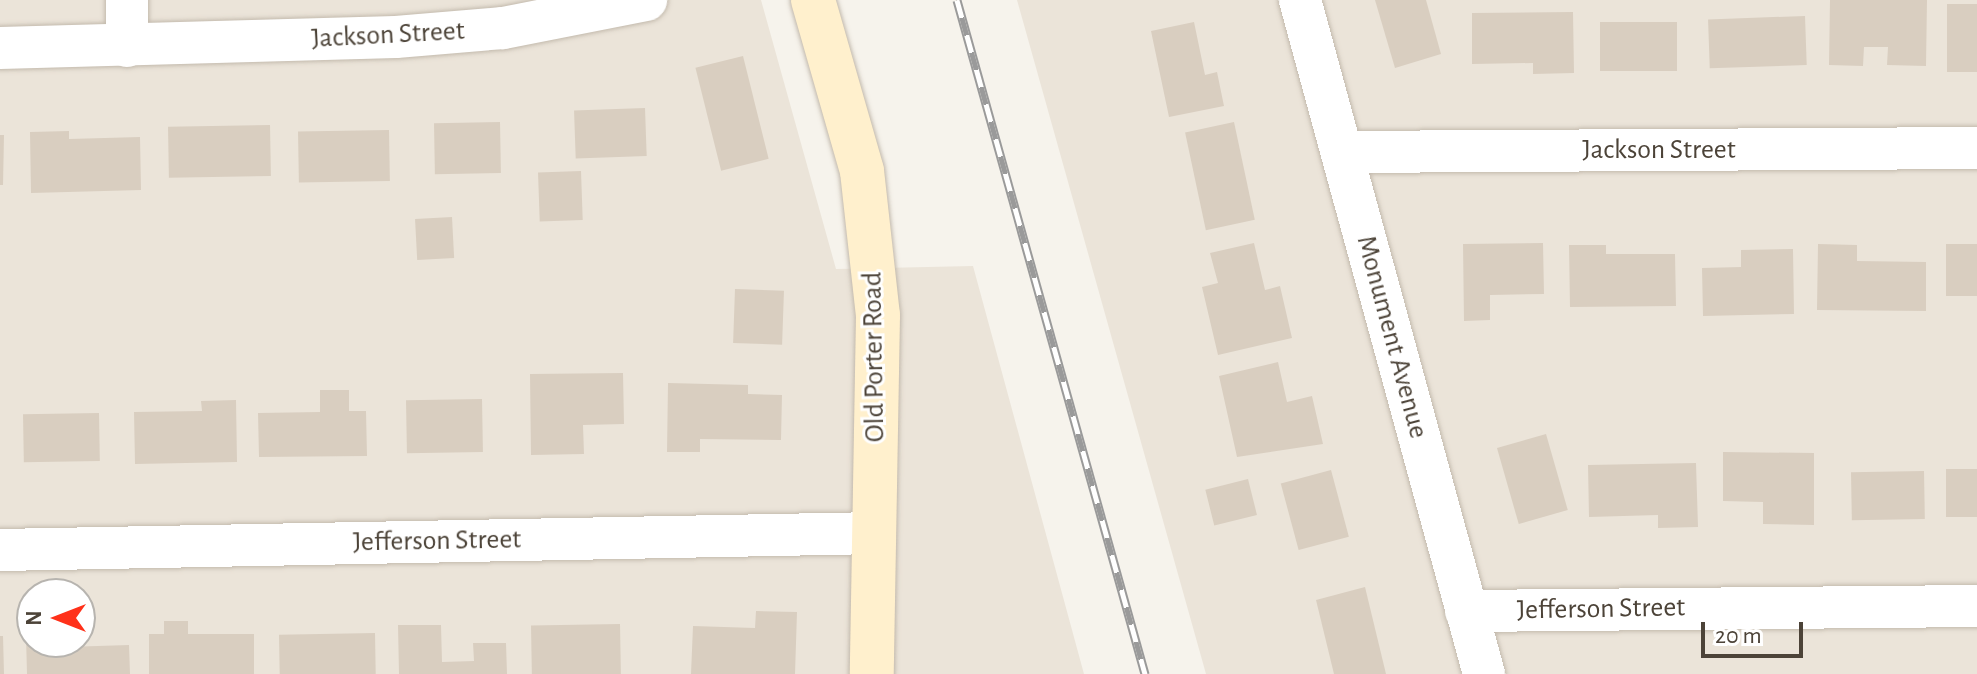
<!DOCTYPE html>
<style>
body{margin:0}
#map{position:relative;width:1977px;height:674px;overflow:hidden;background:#f6f3ec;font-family:"Alegreya Sans",sans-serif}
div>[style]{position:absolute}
.residential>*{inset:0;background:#ebe4d9}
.building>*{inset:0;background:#d9cec0;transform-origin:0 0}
.roads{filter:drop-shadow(0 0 2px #c3baad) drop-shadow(0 0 2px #c3baad)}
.street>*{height:42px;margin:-21px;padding:0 21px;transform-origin:21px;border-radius:21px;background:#fff}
.secondary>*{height:44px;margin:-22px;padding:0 22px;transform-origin:22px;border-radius:22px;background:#fff0cd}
.rail>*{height:9px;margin-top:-4.5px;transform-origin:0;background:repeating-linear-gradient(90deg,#fff 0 18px,#9a9a9a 0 36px);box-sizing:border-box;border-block:2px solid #9a9a9a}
span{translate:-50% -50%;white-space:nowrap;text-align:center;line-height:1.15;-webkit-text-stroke:6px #fff;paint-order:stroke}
.street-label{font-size:28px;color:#4c4338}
.north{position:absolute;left:16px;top:578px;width:80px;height:80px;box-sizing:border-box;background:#fff;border:2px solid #b7b4af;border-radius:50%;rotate:270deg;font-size:22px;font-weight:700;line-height:32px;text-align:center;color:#4c4338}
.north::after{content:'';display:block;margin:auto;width:28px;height:36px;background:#ff311a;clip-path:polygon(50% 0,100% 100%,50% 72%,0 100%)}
.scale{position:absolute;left:1701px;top:622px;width:102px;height:36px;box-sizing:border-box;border:4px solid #4c4338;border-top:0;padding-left:10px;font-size:24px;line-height:28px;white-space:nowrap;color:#4c4338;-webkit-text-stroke:6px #fff;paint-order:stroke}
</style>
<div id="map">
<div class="residential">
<i style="clip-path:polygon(evenodd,0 0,761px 0,836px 269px,973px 266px,1084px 674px,0 674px,0 0,32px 594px,80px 594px,80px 642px,32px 642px,32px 594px)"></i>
<i style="clip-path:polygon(1017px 0,1977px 0,1977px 674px,1206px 674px)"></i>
</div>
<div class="building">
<i style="clip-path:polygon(1375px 0,1426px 0,1441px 54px,1395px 68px)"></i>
<i style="clip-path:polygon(1830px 0,1927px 0,1926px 66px,1887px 65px,1888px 47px,1864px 47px,1863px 66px,1829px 65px)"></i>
<i style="left:1947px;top:4px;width:30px;height:68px"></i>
<i style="clip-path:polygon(1573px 12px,1574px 73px,1533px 74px,1533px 63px,1472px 64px,1472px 13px)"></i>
<i style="left:1805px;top:16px;width:49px;height:97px;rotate:88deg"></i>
<i style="clip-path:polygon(1194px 22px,1205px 75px,1217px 72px,1224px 106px,1169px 117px,1151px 31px)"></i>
<i style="left:1677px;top:22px;width:49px;height:77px;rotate:90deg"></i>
<i style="left:743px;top:56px;width:106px;height:49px;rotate:76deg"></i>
<i style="left:645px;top:108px;width:48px;height:71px;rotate:88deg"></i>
<i style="left:500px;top:122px;width:51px;height:66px;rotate:89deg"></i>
<i style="left:1234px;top:122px;width:100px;height:50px;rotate:78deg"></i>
<i style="left:270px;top:125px;width:51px;height:102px;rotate:89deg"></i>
<i style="left:389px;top:130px;width:51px;height:91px;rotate:89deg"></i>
<i style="clip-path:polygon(69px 131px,69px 139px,140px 137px,141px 190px,31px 193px,30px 132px)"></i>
<i style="clip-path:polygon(0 135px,4px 135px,3px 185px,0 185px)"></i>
<i style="left:581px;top:171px;width:49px;height:43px;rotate:88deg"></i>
<i style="left:452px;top:217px;width:41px;height:37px;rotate:87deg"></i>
<i style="clip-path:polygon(1254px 243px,1265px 290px,1280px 286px,1292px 338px,1218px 355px,1202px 287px,1218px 283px,1210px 253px)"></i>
<i style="clip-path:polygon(1543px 243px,1544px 294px,1490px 295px,1490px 320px,1464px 321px,1463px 244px)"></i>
<i style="clip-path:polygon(1818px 244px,1857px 245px,1857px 261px,1926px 262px,1926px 311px,1817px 310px)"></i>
<i style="left:1946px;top:244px;width:31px;height:52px"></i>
<i style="clip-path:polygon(1569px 245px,1606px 245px,1606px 254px,1675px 254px,1676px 306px,1570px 307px)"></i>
<i style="clip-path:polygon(1793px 249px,1794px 314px,1703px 316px,1702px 268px,1741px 267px,1741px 250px)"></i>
<i style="left:735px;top:289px;width:49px;height:54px;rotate:2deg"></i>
<i style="clip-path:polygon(1278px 362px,1287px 402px,1312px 396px,1323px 444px,1237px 457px,1219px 376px)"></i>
<i style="clip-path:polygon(623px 373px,624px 424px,583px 425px,584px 454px,531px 455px,530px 374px)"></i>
<i style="clip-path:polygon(668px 383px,748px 385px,748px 394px,782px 395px,781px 440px,700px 439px,700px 452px,667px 452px)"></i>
<i style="clip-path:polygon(320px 390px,349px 390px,349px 411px,366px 411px,367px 456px,259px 457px,258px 413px,320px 412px)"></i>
<i style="left:482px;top:399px;width:53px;height:76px;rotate:89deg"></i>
<i style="clip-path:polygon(236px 400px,237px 462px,135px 464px,134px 412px,202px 411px,201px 401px)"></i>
<i style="left:99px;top:413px;width:48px;height:76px;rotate:89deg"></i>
<i style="left:1546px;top:434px;width:79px;height:51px;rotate:74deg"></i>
<i style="clip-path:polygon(1723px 452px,1814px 453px,1814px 525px,1763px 524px,1763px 502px,1723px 501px)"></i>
<i style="clip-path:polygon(1696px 463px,1698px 527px,1658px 528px,1658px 515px,1589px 517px,1588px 465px)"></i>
<i style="left:1946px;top:469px;width:31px;height:48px"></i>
<i style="left:1331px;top:470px;width:69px;height:52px;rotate:75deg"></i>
<i style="left:1924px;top:471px;width:48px;height:73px;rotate:89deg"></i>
<i style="left:1248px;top:479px;width:37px;height:44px;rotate:76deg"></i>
<i style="clip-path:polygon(1365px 587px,1386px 674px,1334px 674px,1316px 600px)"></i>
<i style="clip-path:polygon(756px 611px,797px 612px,795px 674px,691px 674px,693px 626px,755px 628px)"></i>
<i style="clip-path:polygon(164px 621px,188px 621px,188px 634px,254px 634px,254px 674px,149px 674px,149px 634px,164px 634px)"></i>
<i style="left:620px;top:624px;width:50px;height:89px;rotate:89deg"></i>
<i style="clip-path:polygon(398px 625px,441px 625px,442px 662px,474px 661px,473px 643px,506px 643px,507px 674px,399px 674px)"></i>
<i style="left:375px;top:633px;width:41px;height:96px;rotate:89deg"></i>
<i style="clip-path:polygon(0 636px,3px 636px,4px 674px,0 674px)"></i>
<i style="clip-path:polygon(26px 636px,32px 636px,32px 642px,66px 642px,66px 647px,129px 645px,130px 674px,27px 674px)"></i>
</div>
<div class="roads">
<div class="street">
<i style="left:1300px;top:0;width:699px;rotate:74.73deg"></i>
<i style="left:127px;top:46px;width:46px;rotate:-90deg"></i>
<i style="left:0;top:48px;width:396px;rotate:-1.6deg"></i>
<i style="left:396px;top:37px;width:107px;rotate:-4.8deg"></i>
<i style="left:503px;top:28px;width:146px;rotate:-11.1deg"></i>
<i style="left:1342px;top:152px;width:635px;rotate:-0.36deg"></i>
<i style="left:0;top:550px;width:875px;rotate:-1.11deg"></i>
<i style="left:1466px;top:611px;width:511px;rotate:-0.56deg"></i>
</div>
<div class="secondary">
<i style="left:813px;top:0;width:178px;rotate:74deg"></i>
<i style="left:862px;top:171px;width:145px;rotate:83.7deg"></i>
<i style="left:878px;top:315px;width:359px;rotate:91deg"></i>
</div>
</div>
<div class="rail">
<i style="left:957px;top:0;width:700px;rotate:74.41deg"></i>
</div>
<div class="street-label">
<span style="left:388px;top:35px;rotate:-3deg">Jackson Street</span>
<span style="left:1659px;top:150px">Jackson Street</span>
<span style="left:1392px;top:337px;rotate:75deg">Monument Avenue</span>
<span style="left:874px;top:357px;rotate:-91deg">Old Porter Road</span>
<span style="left:437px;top:541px;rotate:-1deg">Jefferson Street</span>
<span style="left:1601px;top:609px;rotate:-1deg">Jefferson Street</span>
</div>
<div class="north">N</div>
<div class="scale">20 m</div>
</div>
